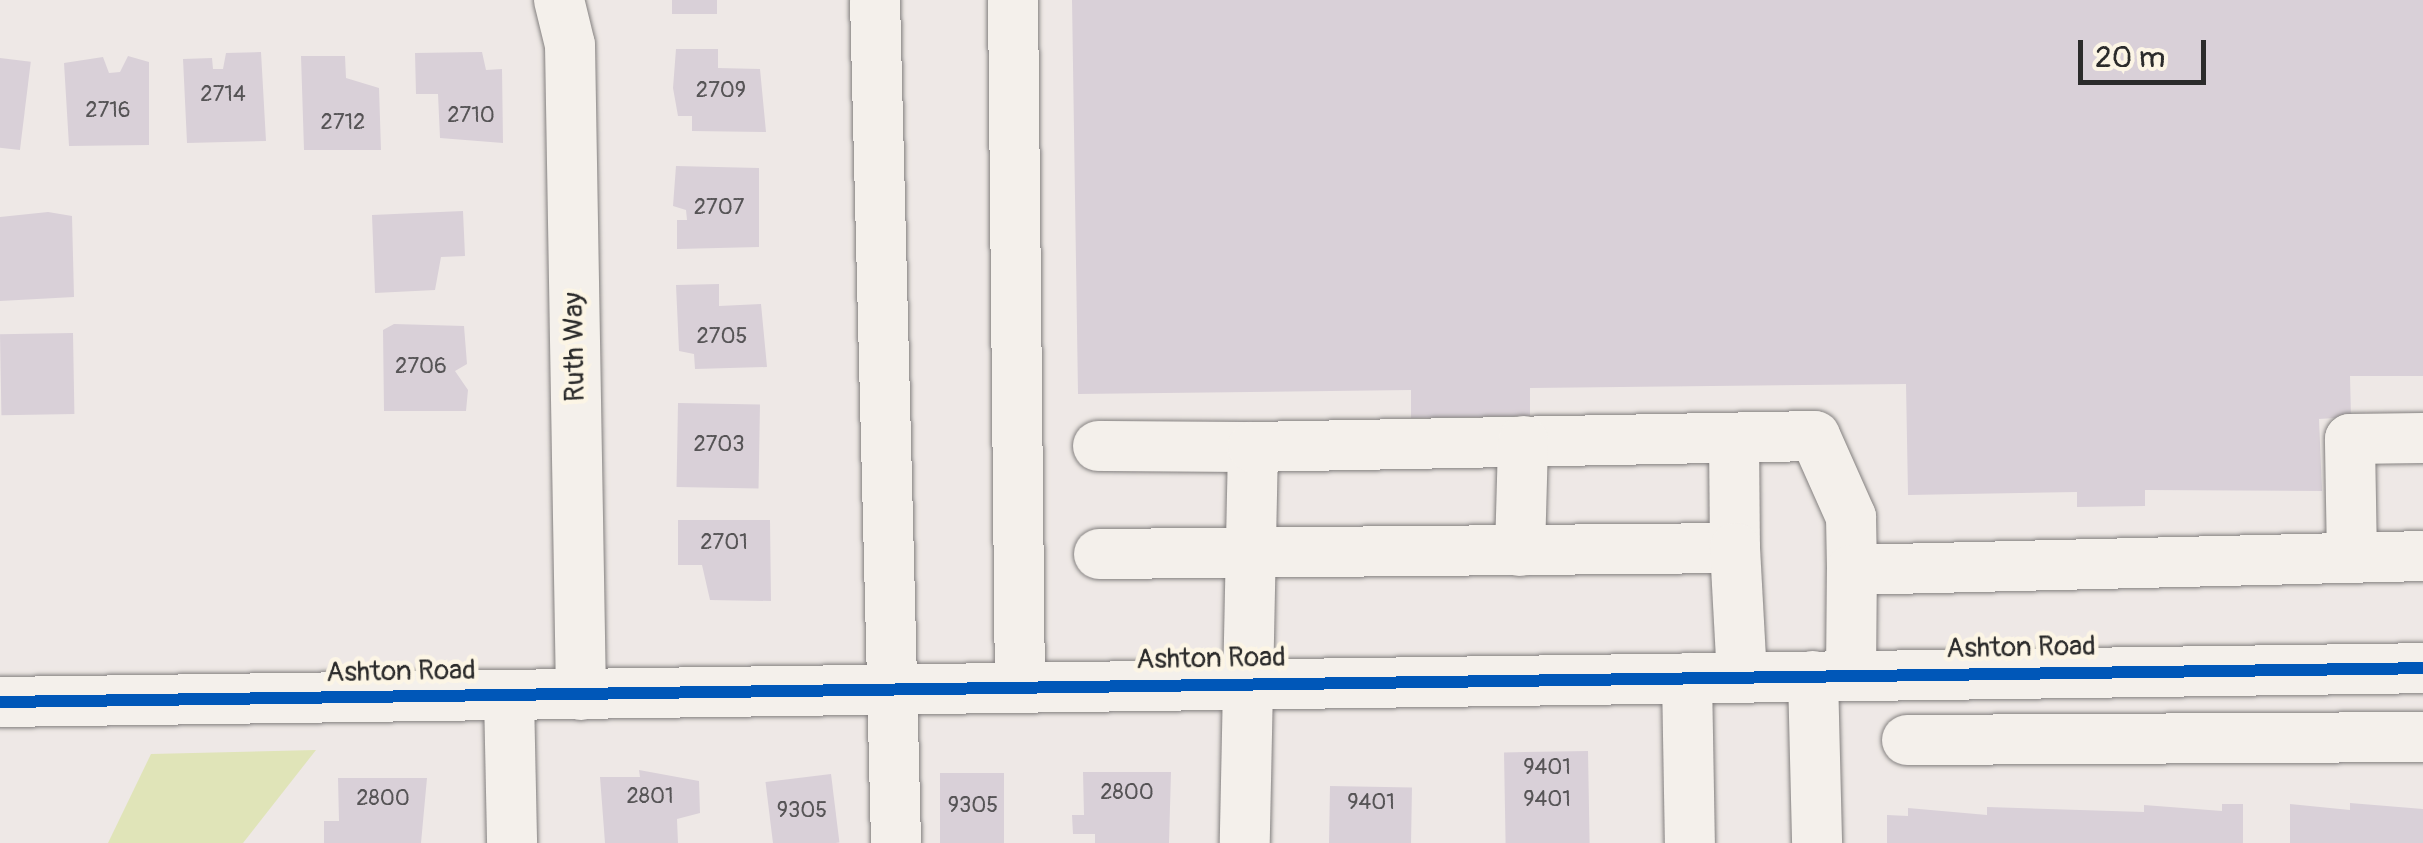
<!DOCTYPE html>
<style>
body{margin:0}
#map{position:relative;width:2423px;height:843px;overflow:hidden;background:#eee8e6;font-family:Pangolin,sans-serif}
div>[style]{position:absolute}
.green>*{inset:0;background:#e0e4b8}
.building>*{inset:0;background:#d9d0d8;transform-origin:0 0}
.roads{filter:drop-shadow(0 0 2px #83807f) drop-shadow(0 0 2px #83807f)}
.minor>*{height:50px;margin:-25px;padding:0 25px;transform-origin:25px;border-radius:25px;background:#f4f0eb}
.cycleway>*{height:12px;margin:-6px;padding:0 6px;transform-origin:6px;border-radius:6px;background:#0057b8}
span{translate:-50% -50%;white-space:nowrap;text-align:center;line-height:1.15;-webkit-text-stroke:9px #fcf5e5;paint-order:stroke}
.number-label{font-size:22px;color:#565456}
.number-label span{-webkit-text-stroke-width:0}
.street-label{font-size:28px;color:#2b2b2b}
.scale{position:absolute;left:2078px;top:40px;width:128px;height:45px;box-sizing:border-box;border:5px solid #2b2b2b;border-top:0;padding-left:12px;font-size:30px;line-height:35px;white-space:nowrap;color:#2b2b2b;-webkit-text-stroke:8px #fcf5e5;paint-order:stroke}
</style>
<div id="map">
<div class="green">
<i style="clip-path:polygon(316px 750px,243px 843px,108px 843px,151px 754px)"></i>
</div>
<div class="building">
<i style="left:672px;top:0;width:45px;height:14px"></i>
<i style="clip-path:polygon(1072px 0,2423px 0,2423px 376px,2350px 376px,2351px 417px,2319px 419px,2322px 491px,2145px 490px,2145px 506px,2077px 507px,2077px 492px,1908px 495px,1906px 384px,1530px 388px,1530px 416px,1411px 418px,1411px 390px,1078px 394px)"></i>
<i style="clip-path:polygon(676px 49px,718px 49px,718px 68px,760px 69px,766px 132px,692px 131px,692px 116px,678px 116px,673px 88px)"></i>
<i style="clip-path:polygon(261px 52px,266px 141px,187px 143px,183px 59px,212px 58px,213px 69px,223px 69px,226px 53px)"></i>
<i style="clip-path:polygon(482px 52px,486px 70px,502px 69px,503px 143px,440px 138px,438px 94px,416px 94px,415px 53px)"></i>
<i style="clip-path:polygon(128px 56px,149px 62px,149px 145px,69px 146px,64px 63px,103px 57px,109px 73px,120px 72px)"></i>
<i style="clip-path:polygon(301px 56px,345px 56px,346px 78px,379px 88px,381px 150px,304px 150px)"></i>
<i style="left:0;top:58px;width:31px;height:89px;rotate:7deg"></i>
<i style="clip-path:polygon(676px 166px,759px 168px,759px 247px,677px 249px,677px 220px,687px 220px,686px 210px,673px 206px)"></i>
<i style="clip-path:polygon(463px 211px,465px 256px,441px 257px,435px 290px,375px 293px,372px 215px)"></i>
<i style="clip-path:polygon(48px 212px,72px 216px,74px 297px,0 301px,0 217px)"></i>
<i style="clip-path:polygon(719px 284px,719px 306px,761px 304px,767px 367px,695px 369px,694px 354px,679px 351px,676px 285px)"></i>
<i style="clip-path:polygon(394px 324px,464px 326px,467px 364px,455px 371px,468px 390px,466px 411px,384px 411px,383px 330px)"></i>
<i style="left:73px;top:333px;width:81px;height:73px;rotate:89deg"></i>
<i style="left:678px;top:403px;width:82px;height:84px;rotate:1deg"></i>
<i style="clip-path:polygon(678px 520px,770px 520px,771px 601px,710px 600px,702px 565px,678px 565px)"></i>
<i style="left:1588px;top:751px;width:92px;height:84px;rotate:89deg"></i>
<i style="clip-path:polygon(639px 770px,699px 781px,700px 813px,677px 819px,678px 843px,605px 843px,600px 777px,640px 777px)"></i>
<i style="clip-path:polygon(1083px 772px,1171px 772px,1169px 843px,1095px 843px,1095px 834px,1073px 834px,1072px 815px,1084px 815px)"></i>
<i style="left:940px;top:773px;width:64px;height:70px"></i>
<i style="left:831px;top:774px;width:69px;height:66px;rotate:83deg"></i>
<i style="clip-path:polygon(338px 778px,427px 778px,421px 843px,324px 843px,324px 821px,339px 821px)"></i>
<i style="left:1330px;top:786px;width:82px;height:57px;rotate:1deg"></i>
<i style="clip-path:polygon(2350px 803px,2423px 809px,2423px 843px,2290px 843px,2290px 804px,2350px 810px)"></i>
<i style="clip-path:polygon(2222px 804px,2243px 804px,2243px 843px,1887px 843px,1887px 815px,1908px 816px,1908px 808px,1987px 815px,1987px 807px,2144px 812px,2144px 805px,2222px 811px)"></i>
</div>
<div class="roads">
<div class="minor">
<i style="left:559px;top:0;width:46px;rotate:76.3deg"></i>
<i style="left:570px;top:45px;width:650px;rotate:89.03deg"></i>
<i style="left:875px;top:0;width:843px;rotate:88.57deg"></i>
<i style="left:1013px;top:0;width:687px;rotate:89.42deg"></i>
<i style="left:1734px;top:438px;width:110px;rotate:89.5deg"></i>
<i style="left:1098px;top:446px;width:155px;rotate:0.4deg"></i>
<i style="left:1253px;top:447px;width:396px;rotate:91.2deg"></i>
<i style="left:1253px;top:447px;width:562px;rotate:-1.12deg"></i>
<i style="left:1815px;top:436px;width:89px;rotate:66deg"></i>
<i style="left:1851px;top:517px;width:53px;rotate:88.9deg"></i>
<i style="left:1852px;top:570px;width:571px;rotate:-1.4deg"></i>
<i style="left:1520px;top:551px;width:110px;rotate:-88.4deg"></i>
<i style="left:1099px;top:554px;width:636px;rotate:-0.54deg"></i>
<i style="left:1735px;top:548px;width:129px;rotate:86.9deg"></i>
<i style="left:2352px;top:558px;width:119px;rotate:-91deg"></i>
<i style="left:2350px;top:439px;width:73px;rotate:-0.8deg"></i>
<i style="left:1851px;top:675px;width:105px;rotate:-89.5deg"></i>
<i style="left:1813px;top:676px;width:167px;rotate:88.6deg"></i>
<i style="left:1687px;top:678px;width:165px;rotate:89deg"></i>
<i style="left:509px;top:696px;width:147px;rotate:88.8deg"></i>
<i style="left:0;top:702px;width:2423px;rotate:-0.8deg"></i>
<i style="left:1907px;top:740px;width:516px;rotate:-0.33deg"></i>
</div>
</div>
<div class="cycleway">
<i style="left:0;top:702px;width:2423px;rotate:-0.8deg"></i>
</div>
<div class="number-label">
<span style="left:721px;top:91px">2709</span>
<span style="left:223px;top:95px">2714</span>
<span style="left:108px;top:111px">2716</span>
<span style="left:471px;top:116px">2710</span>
<span style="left:343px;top:123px">2712</span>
<span style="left:719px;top:208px">2707</span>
<span style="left:722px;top:337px">2705</span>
<span style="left:421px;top:367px">2706</span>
<span style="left:719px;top:445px">2703</span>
<span style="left:724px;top:543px">2701</span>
<span style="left:1547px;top:768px">9401</span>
<span style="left:1127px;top:793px">2800</span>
<span style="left:650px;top:797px">2801</span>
<span style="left:383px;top:799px">2800</span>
<span style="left:1547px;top:800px">9401</span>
<span style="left:1371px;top:803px">9401</span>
<span style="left:973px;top:806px">9305</span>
<span style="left:802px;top:811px">9305</span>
</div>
<div class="street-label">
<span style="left:575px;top:347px;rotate:-91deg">Ruth Way</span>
<span style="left:2021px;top:648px;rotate:-1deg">Ashton Road</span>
<span style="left:1211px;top:659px;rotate:-1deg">Ashton Road</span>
<span style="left:401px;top:672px;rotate:-1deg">Ashton Road</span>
</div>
<div class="scale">20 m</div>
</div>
